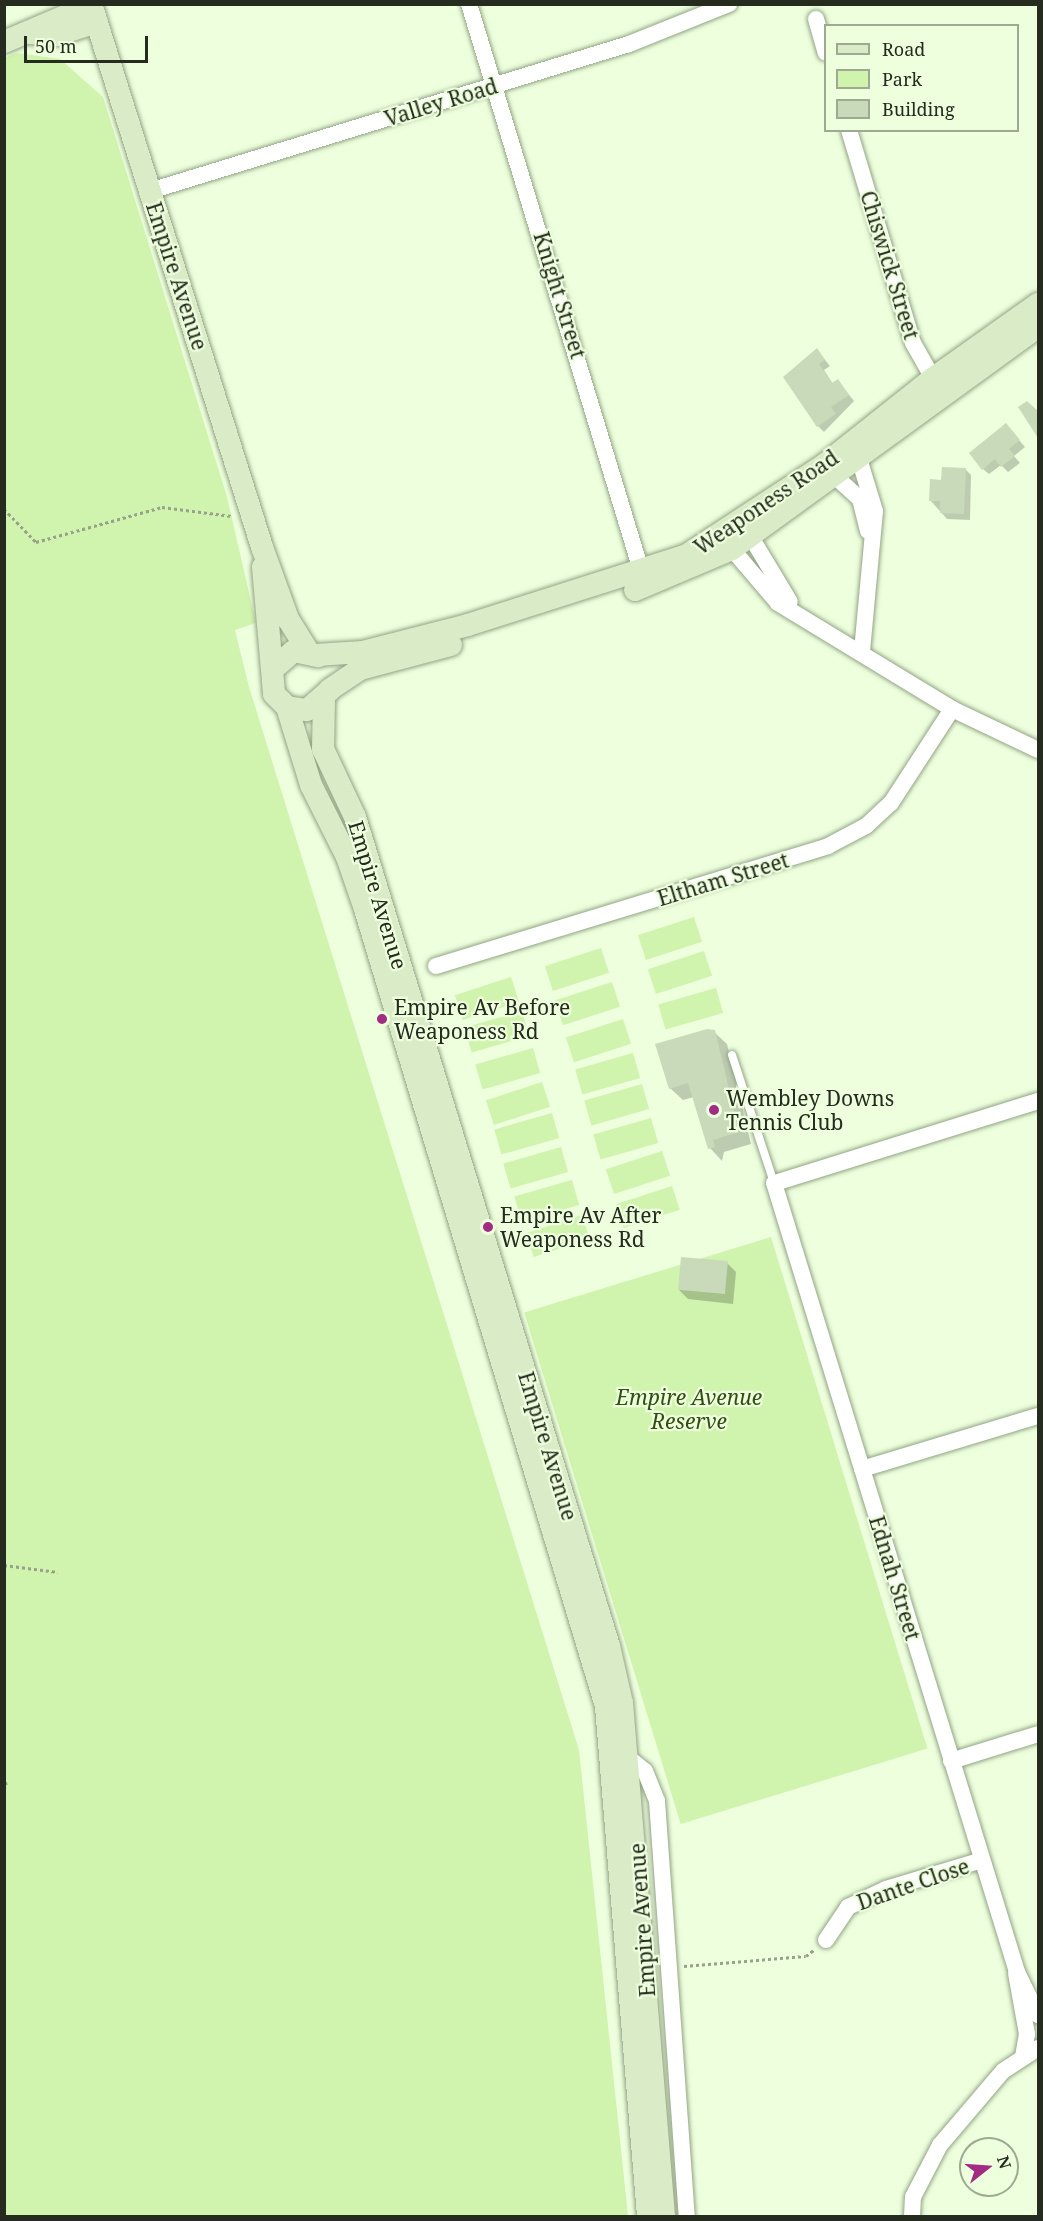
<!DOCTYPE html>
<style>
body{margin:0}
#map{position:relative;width:1043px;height:2221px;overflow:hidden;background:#edffdd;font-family:"Noto Serif",serif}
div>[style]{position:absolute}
.green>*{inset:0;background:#d0f3ae;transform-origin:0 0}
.shadow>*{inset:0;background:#0003}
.building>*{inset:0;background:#c8dab9;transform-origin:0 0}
.path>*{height:3px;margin-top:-1.5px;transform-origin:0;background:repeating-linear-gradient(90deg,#96a28a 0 3px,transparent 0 6px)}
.roads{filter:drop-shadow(0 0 2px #93a485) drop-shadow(0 0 2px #93a485)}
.lane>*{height:8px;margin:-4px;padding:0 4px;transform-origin:4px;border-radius:4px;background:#fff}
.street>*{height:16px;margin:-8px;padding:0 8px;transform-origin:8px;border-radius:8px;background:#fff}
.secondary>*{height:22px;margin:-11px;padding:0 11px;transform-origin:11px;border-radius:11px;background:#daebc7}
.dots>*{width:16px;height:16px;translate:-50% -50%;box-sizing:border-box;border:3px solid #edffdd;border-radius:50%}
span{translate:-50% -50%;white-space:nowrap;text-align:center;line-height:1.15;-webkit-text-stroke:4.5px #edffdd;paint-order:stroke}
.street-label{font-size:21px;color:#252b1f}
.poi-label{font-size:21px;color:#252b1f}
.left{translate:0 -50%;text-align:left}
.park-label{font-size:21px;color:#334d12;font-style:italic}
.frame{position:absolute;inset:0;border:6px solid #252b1f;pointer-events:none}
.legend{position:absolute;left:824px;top:24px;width:195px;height:108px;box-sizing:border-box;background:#edffdd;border:2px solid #9daa91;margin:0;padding:8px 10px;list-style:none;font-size:18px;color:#252b1f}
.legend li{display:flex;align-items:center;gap:12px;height:30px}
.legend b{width:30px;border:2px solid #9daa91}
.north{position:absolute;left:959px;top:2137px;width:60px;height:60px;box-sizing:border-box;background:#edffdd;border:2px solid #9daa91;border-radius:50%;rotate:73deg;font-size:16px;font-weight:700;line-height:24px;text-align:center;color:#252b1f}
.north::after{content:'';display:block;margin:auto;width:21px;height:27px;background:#a22b84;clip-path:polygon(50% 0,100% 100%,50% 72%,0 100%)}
.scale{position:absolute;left:24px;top:36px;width:124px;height:27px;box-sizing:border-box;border:3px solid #252b1f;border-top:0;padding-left:8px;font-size:18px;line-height:21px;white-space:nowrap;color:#252b1f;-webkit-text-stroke:4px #edffdd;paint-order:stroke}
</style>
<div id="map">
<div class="green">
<i style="clip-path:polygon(17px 53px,60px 59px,103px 97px,227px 497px,256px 623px,235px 630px,249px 687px,579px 1750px,628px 2216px,5px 2216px,4px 58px)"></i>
<i style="left:694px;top:917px;width:26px;height:59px;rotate:72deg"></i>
<i style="left:601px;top:948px;width:26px;height:59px;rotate:72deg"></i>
<i style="left:704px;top:951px;width:26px;height:59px;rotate:72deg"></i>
<i style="left:511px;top:977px;width:26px;height:59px;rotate:72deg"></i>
<i style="left:612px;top:982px;width:26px;height:60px;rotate:72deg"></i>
<i style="left:716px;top:988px;width:26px;height:60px;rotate:74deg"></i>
<i style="left:522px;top:1011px;width:26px;height:60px;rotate:74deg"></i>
<i style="left:623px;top:1019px;width:26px;height:60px;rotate:72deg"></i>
<i style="left:533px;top:1048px;width:26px;height:60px;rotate:74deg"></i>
<i style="left:633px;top:1053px;width:26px;height:60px;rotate:74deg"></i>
<i style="left:542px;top:1082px;width:26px;height:59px;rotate:72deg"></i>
<i style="left:642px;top:1084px;width:26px;height:60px;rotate:74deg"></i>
<i style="left:552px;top:1113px;width:26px;height:60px;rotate:74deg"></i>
<i style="left:651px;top:1118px;width:26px;height:60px;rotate:74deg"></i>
<i style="left:561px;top:1147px;width:26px;height:60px;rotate:74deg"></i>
<i style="left:662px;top:1151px;width:26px;height:59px;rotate:72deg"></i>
<i style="left:572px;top:1180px;width:26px;height:60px;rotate:74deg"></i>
<i style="left:672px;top:1186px;width:25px;height:59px;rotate:72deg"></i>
<i style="left:582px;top:1215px;width:25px;height:59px;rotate:72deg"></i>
<i style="left:771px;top:1237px;width:535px;height:258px;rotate:73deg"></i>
</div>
<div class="shadow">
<i style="clip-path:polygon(817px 350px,830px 366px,824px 370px,833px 384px,838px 381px,854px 401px,824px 432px,818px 426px)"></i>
<i style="clip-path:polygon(1006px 425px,1025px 447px,1014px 456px,1020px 463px,1008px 472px,1001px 465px,989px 474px,983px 469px)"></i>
<i style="clip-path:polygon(965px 469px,971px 475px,970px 520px,947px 519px,930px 500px,943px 481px)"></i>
<i style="clip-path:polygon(714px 1032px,727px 1044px,751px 1144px,724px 1152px,722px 1161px,710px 1148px,694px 1097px,683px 1100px,670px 1088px)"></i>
<i style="clip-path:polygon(727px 1263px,736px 1272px,733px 1304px,688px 1299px,679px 1290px)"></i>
</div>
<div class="building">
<i style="clip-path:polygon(817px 348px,825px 360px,819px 364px,832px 383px,838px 379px,849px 395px,831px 407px,836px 414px,817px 427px,783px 377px)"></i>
<i style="clip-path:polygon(1027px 401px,1038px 411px,1038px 438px,1018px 407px)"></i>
<i style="clip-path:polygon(1006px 423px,1020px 440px,1009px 449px,1015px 456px,1001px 467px,995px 459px,982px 470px,969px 453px)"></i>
<i style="clip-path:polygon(942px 467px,966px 468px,964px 514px,940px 513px,940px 501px,929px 501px,930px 479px,941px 480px)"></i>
<i style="clip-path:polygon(707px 1029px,715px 1030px,739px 1132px,713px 1140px,715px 1147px,708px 1149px,688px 1083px,669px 1089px,655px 1044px)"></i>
<i style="left:681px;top:1257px;width:47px;height:33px;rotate:5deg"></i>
</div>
<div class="path">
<i style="left:4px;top:509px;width:46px;rotate:45.9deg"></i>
<i style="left:36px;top:542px;width:131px;rotate:-15.5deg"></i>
<i style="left:162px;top:507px;width:70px;rotate:7.4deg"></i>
<i style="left:4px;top:1565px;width:54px;rotate:7.4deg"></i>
<i style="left:4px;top:1776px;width:12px;rotate:76deg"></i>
<i style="left:684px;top:1966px;width:122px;rotate:-4.7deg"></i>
<i style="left:806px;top:1956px;width:11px;rotate:-38deg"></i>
</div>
<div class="roads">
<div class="lane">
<i style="left:732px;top:1055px;width:135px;rotate:71.8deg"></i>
</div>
<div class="street">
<i style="left:469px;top:4px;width:602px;rotate:73.1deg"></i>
<i style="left:816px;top:19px;width:35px;rotate:74deg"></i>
<i style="left:849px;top:130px;width:222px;rotate:73.3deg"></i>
<i style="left:913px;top:343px;width:51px;rotate:60.4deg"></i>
<i style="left:150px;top:191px;width:501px;rotate:-17.06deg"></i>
<i style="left:629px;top:44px;width:108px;rotate:-21.8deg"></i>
<i style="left:849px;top:450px;width:19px;rotate:51deg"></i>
<i style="left:861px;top:465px;width:48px;rotate:73.1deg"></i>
<i style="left:875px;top:511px;width:142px;rotate:95.3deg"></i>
<i style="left:826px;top:468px;width:46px;rotate:42.4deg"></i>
<i style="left:860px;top:499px;width:33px;rotate:76deg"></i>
<i style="left:745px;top:527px;width:87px;rotate:59deg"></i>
<i style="left:726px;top:542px;width:80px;rotate:49.6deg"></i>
<i style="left:778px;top:603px;width:204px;rotate:31.3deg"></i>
<i style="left:952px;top:709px;width:95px;rotate:25.5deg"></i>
<i style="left:436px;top:966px;width:410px;rotate:-17deg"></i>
<i style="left:828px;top:846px;width:43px;rotate:-27.8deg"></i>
<i style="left:866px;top:826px;width:34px;rotate:-43deg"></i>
<i style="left:891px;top:803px;width:112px;rotate:-57deg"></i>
<i style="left:1038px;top:1101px;width:276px;rotate:162.7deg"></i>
<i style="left:774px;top:1183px;width:826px;rotate:72.88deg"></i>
<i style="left:1017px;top:1972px;width:48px;rotate:64deg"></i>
<i style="left:862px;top:1469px;width:184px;rotate:-16.8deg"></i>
<i style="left:630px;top:1759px;width:19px;rotate:39deg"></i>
<i style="left:645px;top:1771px;width:32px;rotate:68deg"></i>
<i style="left:657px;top:1801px;width:416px;rotate:85.9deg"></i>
<i style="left:951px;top:1761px;width:91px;rotate:-17.2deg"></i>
<i style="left:826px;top:1940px;width:40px;rotate:-56deg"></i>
<i style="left:848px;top:1907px;width:42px;rotate:-25.3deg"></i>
<i style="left:886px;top:1889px;width:100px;rotate:-16.8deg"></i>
<i style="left:1016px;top:1973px;width:62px;rotate:79.8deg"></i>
<i style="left:1027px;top:2034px;width:23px;rotate:100deg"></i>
<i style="left:912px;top:2216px;width:19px;rotate:-87deg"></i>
<i style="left:913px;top:2197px;width:59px;rotate:-62.6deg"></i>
<i style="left:940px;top:2145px;width:97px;rotate:-49.6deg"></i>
<i style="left:1003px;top:2071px;width:42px;rotate:-33.3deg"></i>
</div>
<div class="secondary">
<i style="left:91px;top:4px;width:569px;rotate:72.52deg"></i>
<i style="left:262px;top:547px;width:77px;rotate:70.1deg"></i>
<i style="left:288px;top:619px;width:38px;rotate:58deg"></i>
<i style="left:30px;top:33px;width:26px;rotate:4deg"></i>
<i style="left:56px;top:35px;width:43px;rotate:-17.6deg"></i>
<i style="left:4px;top:42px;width:95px;rotate:-23deg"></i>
<i style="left:263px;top:567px;width:127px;rotate:85deg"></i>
<i style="left:274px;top:694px;width:18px;rotate:45deg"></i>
<i style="left:287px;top:707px;width:20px;rotate:9deg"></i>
<i style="left:307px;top:710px;width:29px;rotate:-41deg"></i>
<i style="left:635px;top:590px;width:105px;rotate:-22.9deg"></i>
<i style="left:732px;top:549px;width:378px;rotate:-36deg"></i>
<i style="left:316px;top:655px;width:47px;rotate:-3.7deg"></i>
<i style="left:363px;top:652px;width:108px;rotate:-14.4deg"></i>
<i style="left:468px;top:625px;width:230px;rotate:-17.7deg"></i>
<i style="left:687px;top:555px;width:164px;rotate:-33.3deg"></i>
<i style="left:824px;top:465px;width:138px;rotate:-38.5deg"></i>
<i style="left:932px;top:379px;width:130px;rotate:-35.3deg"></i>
<i style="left:273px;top:669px;width:28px;rotate:-41deg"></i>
<i style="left:294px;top:651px;width:25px;rotate:12deg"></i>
<i style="left:329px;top:690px;width:37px;rotate:-34deg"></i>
<i style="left:360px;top:669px;width:94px;rotate:-14.8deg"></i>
<i style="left:324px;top:699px;width:50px;rotate:91.1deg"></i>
<i style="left:323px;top:749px;width:75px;rotate:64.8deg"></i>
<i style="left:355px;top:817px;width:867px;rotate:72.97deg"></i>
<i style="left:609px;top:1646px;width:58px;rotate:77.2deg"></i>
<i style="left:622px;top:1703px;width:515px;rotate:85.32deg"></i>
<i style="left:287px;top:707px;width:82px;rotate:72.9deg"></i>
<i style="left:311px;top:785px;width:80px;rotate:63.4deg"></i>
<i style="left:347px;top:857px;width:55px;rotate:70.9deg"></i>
<i style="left:365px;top:909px;width:833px;rotate:73.18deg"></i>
<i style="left:606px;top:1706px;width:512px;rotate:85.29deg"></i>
</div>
</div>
<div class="dots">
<i style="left:382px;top:1019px;background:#a22b84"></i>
<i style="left:714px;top:1110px;background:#a22b84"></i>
<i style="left:488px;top:1227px;background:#a22b84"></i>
</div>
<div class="street-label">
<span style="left:441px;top:102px;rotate:-17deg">Valley Road</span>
<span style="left:890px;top:265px;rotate:73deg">Chiswick Street</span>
<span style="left:177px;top:276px;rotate:72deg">Empire Avenue</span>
<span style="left:560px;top:295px;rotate:73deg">Knight Street</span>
<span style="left:766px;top:502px;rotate:-34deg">Weaponess Road</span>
<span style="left:723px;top:879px;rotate:-17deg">Eltham Street</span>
<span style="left:378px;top:895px;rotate:73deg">Empire Avenue</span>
<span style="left:548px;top:1446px;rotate:73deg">Empire Avenue</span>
<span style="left:895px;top:1578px;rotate:73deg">Ednah Street</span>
<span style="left:913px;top:1884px;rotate:-19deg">Dante Close</span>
<span style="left:642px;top:1920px;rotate:-94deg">Empire Avenue</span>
</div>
<div class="poi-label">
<span class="left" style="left:394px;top:1019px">Empire Av Before<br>Weaponess Rd</span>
<span class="left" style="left:726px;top:1110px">Wembley Downs<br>Tennis Club</span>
<span class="left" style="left:500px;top:1227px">Empire Av After<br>Weaponess Rd</span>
</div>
<div class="park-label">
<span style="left:689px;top:1409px">Empire Avenue<br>Reserve</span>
</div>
<div class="frame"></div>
<ul class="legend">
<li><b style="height:8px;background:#daebc7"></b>Road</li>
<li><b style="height:16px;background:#d0f3ae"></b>Park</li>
<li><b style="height:16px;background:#c8dab9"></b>Building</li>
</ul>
<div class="north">N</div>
<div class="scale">50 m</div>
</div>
